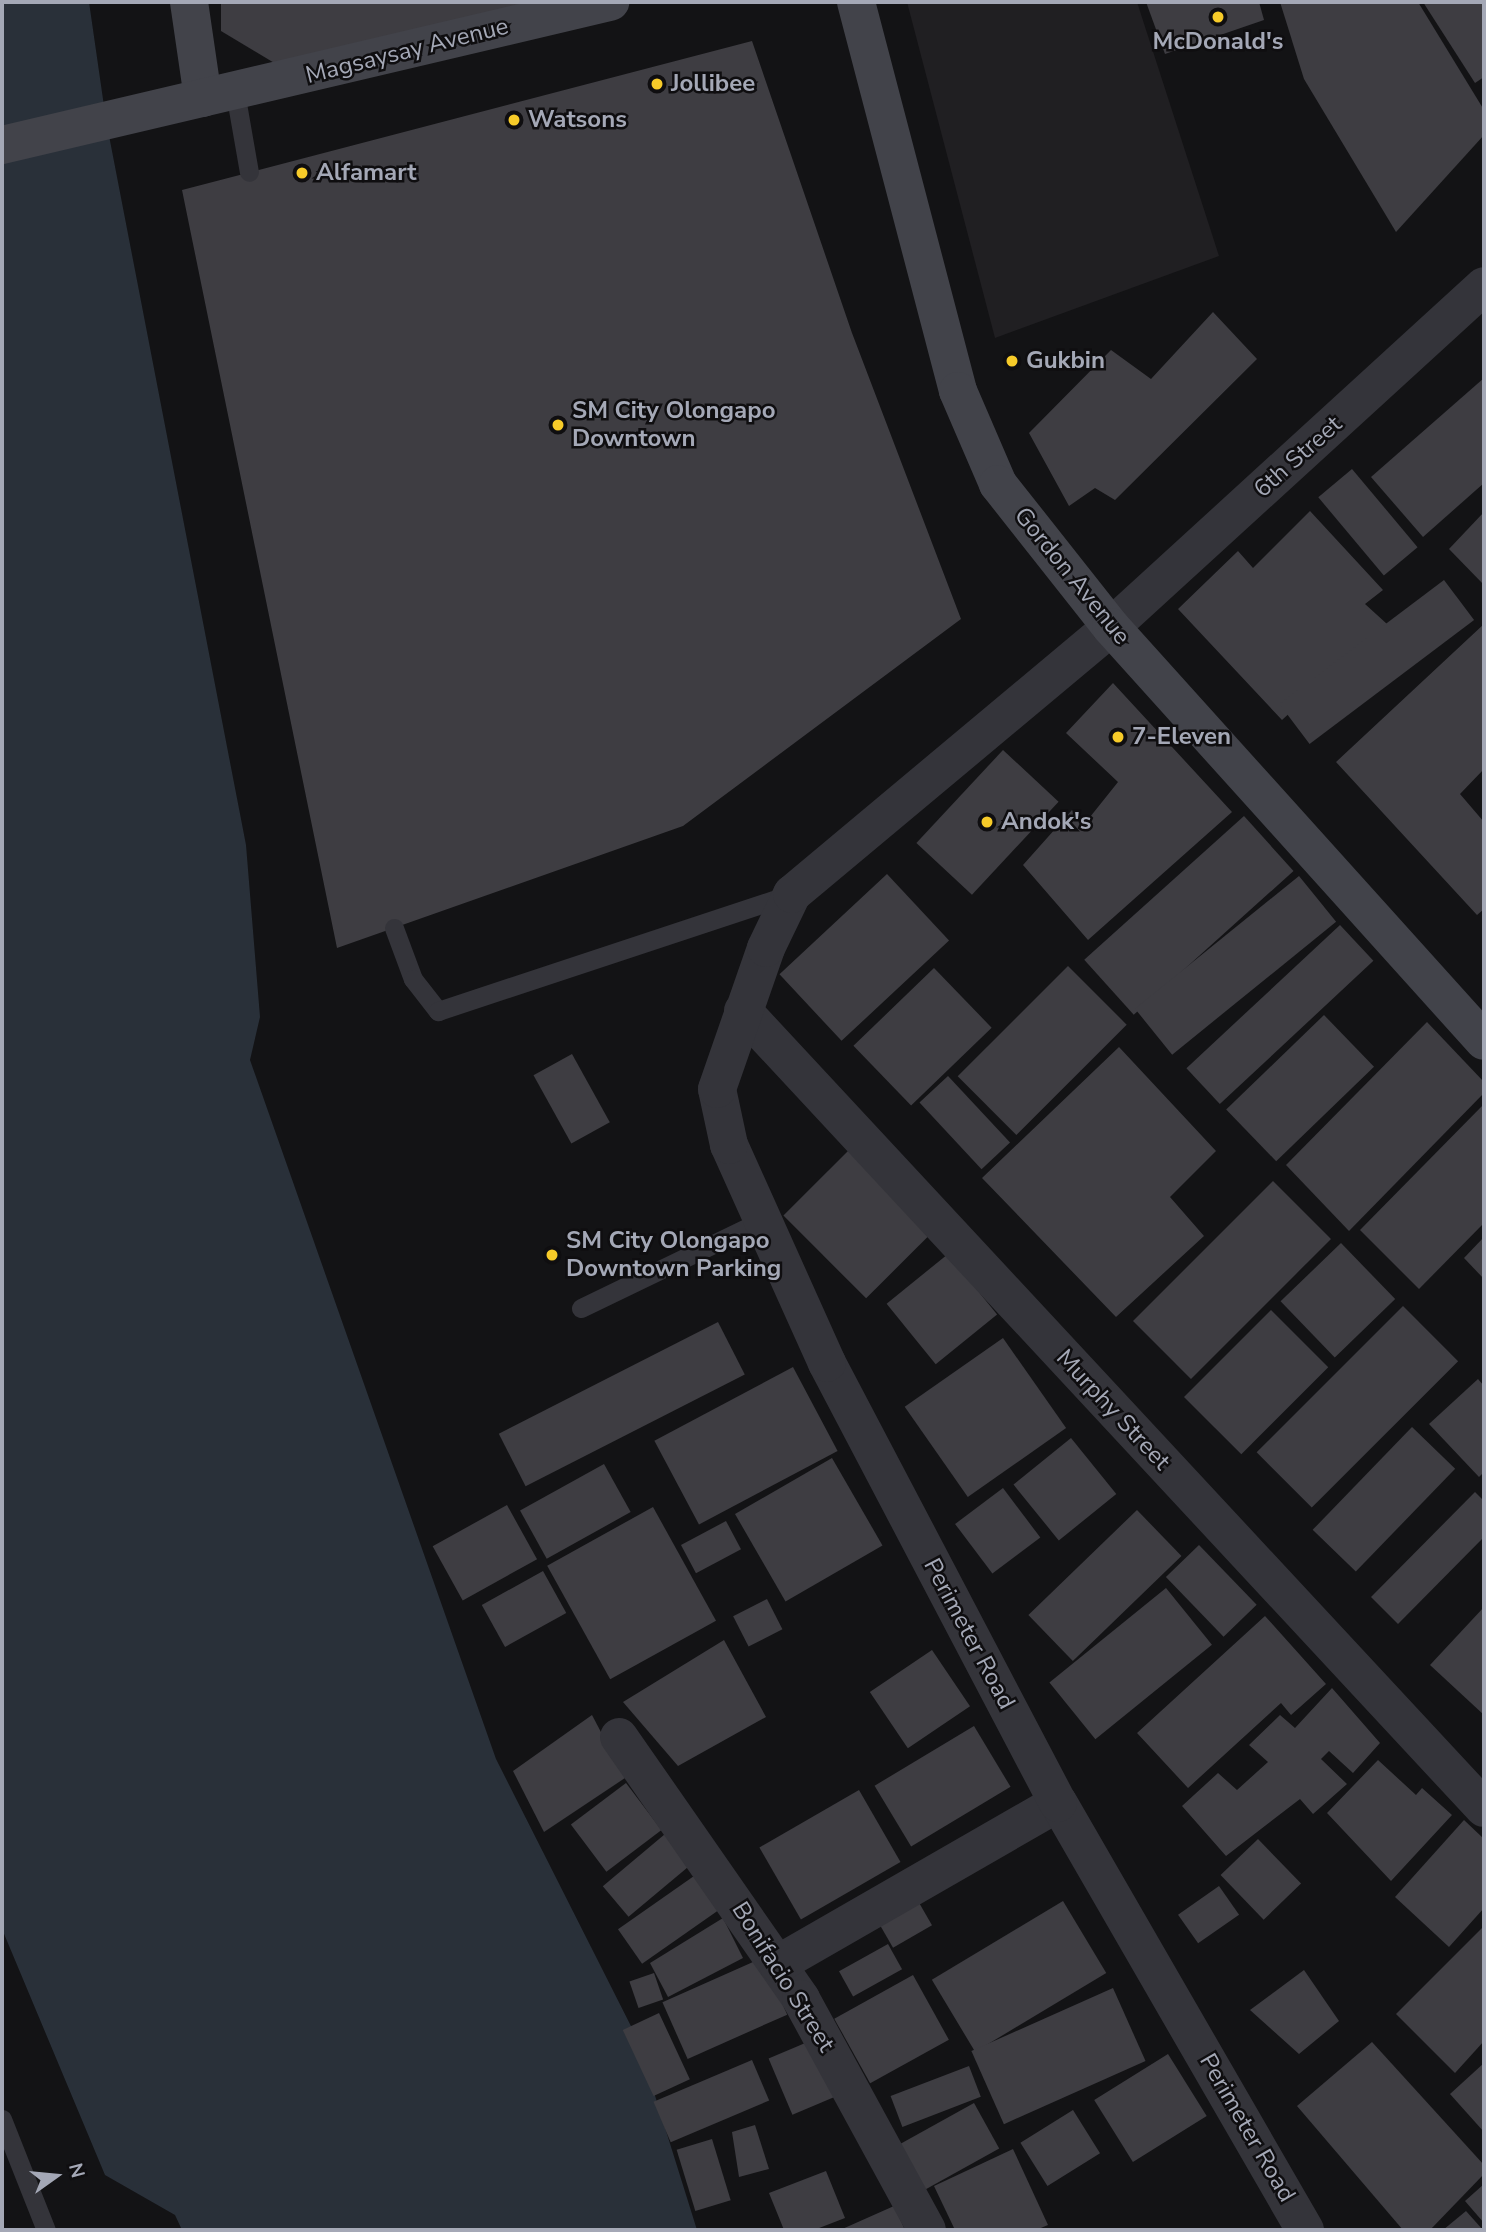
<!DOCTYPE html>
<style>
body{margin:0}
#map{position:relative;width:1486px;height:2232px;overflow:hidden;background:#131315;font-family:"Nunito Sans",sans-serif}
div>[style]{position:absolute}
.built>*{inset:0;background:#201f22}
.water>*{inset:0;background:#293039}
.building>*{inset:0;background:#3e3d42;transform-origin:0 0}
.service>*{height:19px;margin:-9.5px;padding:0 9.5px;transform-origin:9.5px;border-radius:9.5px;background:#34343a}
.minor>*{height:38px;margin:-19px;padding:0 19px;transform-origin:19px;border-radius:19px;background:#34343a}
.secondary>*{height:38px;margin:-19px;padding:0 19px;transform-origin:19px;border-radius:19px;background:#42434a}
.dots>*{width:19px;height:19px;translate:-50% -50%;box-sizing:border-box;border:4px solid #0f0e10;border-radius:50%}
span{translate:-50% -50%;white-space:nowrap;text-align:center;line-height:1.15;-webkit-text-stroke:5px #0f0e10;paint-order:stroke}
.poi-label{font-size:24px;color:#a4a8b6;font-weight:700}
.left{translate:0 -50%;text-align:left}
.street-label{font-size:24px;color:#a4a8b6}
.frame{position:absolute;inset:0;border:4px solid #a4a8b6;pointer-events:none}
.north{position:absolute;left:21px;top:2141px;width:70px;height:70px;-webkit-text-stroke:5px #0f0e10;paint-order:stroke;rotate:75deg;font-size:19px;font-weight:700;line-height:28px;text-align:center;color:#a4a8b6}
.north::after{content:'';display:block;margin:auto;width:24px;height:32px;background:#a4a8b6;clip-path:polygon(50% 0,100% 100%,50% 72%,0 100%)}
</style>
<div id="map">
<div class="built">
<i style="clip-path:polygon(907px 2px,1137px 2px,1219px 256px,995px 338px)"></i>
</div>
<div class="water">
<i style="clip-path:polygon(2px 2px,89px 2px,106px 120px,246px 845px,260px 1017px,250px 1060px,496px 1759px,637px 2038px,697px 2230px,182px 2230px,175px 2215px,105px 2175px,2px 1929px)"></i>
</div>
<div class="building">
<i style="clip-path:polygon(221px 2px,561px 2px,276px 64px,221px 31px)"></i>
<i style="clip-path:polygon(1146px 2px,1259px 2px,1264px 20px,1165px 54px)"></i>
<i style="clip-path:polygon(1280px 2px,1418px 2px,1484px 110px,1484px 135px,1396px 232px,1304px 79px)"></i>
<i style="clip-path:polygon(1423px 2px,1484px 2px,1484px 77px,1475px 83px)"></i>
<i style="clip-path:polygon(752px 41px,852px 333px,961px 619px,683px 826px,337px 948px,182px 190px)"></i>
<i style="clip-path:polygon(1213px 312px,1257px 359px,1115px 500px,1095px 488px,1069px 506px,1029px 433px,1111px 350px,1151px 379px)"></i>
<i style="clip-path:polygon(1484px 378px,1484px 483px,1423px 537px,1371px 477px)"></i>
<i style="left:1352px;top:469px;width:102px;height:44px;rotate:50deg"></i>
<i style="clip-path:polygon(1310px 511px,1383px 590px,1365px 604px,1387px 624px,1282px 720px,1178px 609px,1238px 551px,1253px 568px)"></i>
<i style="clip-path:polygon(1484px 512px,1484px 585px,1449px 549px)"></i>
<i style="left:1444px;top:580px;width:50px;height:206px;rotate:53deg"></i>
<i style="clip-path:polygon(1484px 624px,1484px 769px,1460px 794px,1484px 822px,1484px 909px,1477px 915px,1336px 762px)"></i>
<i style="clip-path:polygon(1113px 683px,1232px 812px,1088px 940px,1023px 865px,1072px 810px,1086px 822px,1118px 782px,1066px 733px)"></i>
<i style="left:1003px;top:750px;width:76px;height:127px;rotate:43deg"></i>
<i style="left:1244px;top:816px;width:74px;height:215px;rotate:48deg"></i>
<i style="left:887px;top:874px;width:91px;height:147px;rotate:47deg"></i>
<i style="left:1299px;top:876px;width:59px;height:211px;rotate:51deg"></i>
<i style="left:1340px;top:925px;width:49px;height:210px;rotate:47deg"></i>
<i style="left:1068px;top:966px;width:83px;height:156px;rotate:45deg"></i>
<i style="left:934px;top:968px;width:83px;height:112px;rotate:46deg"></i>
<i style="left:1324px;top:1015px;width:72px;height:136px;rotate:46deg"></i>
<i style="clip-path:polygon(1427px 1022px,1484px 1082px,1484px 1093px,1349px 1231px,1286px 1165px)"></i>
<i style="clip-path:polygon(1119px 1047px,1216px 1151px,1170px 1197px,1204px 1236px,1116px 1317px,982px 1178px)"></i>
<i style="left:572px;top:1054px;width:78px;height:44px;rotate:61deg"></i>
<i style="left:948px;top:1076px;width:91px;height:39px;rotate:47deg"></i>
<i style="clip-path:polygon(1484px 1104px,1484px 1223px,1419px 1289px,1360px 1230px)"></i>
<i style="left:852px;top:1147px;width:117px;height:97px;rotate:45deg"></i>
<i style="left:1273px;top:1181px;width:82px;height:198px;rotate:45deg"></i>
<i style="clip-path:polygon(1484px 1237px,1484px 1279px,1464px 1258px)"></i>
<i style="left:1341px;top:1243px;width:78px;height:84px;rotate:46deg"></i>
<i style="left:948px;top:1254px;width:78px;height:79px;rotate:51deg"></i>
<i style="left:1403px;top:1306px;width:78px;height:207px;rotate:45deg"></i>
<i style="left:1271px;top:1310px;width:81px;height:123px;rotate:45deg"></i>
<i style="left:718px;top:1322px;width:59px;height:246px;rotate:63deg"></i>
<i style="left:1003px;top:1338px;width:110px;height:120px;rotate:55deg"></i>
<i style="left:793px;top:1367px;width:95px;height:157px;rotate:62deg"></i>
<i style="clip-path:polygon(1478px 1379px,1484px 1386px,1484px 1472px,1479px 1477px,1429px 1424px)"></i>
<i style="left:1412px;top:1427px;width:60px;height:143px;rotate:44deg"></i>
<i style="left:1071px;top:1438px;width:72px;height:74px;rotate:51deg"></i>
<i style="left:832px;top:1458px;width:101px;height:112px;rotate:60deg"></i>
<i style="left:604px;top:1464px;width:55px;height:96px;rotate:61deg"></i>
<i style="left:1003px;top:1488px;width:62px;height:60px;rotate:53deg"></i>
<i style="clip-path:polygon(1475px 1492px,1484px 1501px,1484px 1537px,1398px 1624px,1371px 1597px)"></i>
<i style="left:507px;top:1505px;width:62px;height:85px;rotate:61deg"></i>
<i style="left:653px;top:1507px;width:130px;height:121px;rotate:61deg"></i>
<i style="left:1137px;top:1510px;width:64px;height:151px;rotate:46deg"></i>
<i style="left:726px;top:1521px;width:32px;height:51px;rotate:62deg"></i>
<i style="left:1199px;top:1545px;width:83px;height:46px;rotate:46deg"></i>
<i style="left:543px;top:1571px;width:48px;height:70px;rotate:61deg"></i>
<i style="left:1166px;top:1588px;width:73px;height:150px;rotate:51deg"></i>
<i style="left:767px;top:1599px;width:34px;height:38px;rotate:63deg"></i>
<i style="clip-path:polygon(1484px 1607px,1484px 1715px,1430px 1665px)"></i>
<i style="clip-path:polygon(1265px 1616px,1326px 1684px,1291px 1715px,1281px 1703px,1188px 1788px,1137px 1733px)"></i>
<i style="clip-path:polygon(724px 1640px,766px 1717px,678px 1766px,623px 1702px)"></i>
<i style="left:932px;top:1650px;width:68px;height:75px;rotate:56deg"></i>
<i style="clip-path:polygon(1332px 1688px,1380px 1743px,1353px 1773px,1329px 1751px,1321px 1759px,1347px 1784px,1313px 1814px,1300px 1799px,1226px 1856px,1182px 1806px,1218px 1773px,1237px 1790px,1268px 1762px,1249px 1745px,1280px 1715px,1295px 1728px)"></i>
<i style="clip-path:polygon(592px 1715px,625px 1778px,544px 1832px,513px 1771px)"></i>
<i style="left:974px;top:1726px;width:71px;height:116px;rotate:59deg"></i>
<i style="clip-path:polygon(1378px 1760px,1416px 1795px,1422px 1788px,1452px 1815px,1391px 1881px,1327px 1813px)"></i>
<i style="left:626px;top:1783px;width:59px;height:69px;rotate:53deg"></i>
<i style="left:859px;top:1790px;width:83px;height:115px;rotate:60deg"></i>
<i style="clip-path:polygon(1464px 1820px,1484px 1839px,1484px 1908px,1449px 1947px,1395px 1897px)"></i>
<i style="left:671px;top:1829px;width:40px;height:89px;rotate:50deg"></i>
<i style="left:1258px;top:1839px;width:62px;height:52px;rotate:46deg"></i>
<i style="left:704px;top:1869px;width:42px;height:105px;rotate:55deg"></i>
<i style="left:1219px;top:1886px;width:35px;height:50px;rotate:55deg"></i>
<i style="left:914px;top:1894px;width:36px;height:45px;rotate:60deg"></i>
<i style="left:1063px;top:1901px;width:84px;height:153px;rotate:59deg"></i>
<i style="clip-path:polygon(723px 1918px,743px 1958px,668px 1997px,650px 1963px)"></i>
<i style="clip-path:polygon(1484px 1926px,1484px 2041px,1455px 2073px,1396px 2014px)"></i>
<i style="left:888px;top:1944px;width:29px;height:56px;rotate:61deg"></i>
<i style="left:762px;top:1958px;width:62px;height:109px;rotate:66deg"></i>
<i style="clip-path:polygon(1304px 1970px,1339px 2021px,1299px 2054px,1250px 2010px)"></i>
<i style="left:654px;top:1973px;width:28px;height:26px;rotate:71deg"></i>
<i style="left:913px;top:1975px;width:74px;height:90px;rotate:61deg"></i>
<i style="left:1113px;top:1988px;width:80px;height:155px;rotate:66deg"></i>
<i style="left:659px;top:2013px;width:73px;height:40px;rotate:65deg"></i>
<i style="left:810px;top:2041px;width:61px;height:45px;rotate:67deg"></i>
<i style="clip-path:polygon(1372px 2042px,1484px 2165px,1484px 2174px,1430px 2230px,1403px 2230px,1297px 2106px)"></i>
<i style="left:1168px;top:2054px;width:73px;height:87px;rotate:58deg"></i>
<i style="left:752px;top:2060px;width:44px;height:107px;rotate:67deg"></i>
<i style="clip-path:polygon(1484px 2063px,1484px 2132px,1450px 2094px)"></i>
<i style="left:969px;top:2066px;width:33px;height:84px;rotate:69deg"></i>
<i style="left:974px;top:2103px;width:52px;height:86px;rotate:61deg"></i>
<i style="left:1073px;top:2110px;width:51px;height:62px;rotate:58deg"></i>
<i style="clip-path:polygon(755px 2125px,769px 2169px,739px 2177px,732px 2132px)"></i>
<i style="left:712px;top:2139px;width:64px;height:37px;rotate:73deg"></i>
<i style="clip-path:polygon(1013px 2149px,1048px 2225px,1036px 2230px,955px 2230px,934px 2186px)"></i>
<i style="clip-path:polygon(826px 2171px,845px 2218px,814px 2230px,784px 2230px,769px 2193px)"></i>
<i style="clip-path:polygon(1484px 2184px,1484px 2223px,1465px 2201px)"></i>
<i style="clip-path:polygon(894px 2206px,905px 2230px,840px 2230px)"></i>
<i style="clip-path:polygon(1466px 2211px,1483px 2230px,1443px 2230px)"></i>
</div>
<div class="service">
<i style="left:235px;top:92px;width:81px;rotate:80.1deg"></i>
<i style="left:394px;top:928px;width:54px;rotate:69.6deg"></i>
<i style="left:413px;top:979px;width:41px;rotate:52deg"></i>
<i style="left:438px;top:1011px;width:373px;rotate:-18.3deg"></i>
<i style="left:581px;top:1308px;width:202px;rotate:-25.8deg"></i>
<i style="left:2px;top:2119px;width:119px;rotate:68.4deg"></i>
</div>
<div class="minor">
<i style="left:743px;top:1011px;width:1088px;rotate:47.09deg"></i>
<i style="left:619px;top:1737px;width:319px;rotate:55.2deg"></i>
<i style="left:801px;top:1999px;width:263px;rotate:61.4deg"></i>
<i style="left:778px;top:1964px;width:323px;rotate:-29.9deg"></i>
<i style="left:1305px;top:2230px;width:493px;rotate:-120deg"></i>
<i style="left:1058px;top:1803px;width:497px;rotate:-117.7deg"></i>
<i style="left:827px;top:1363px;width:239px;rotate:-114.2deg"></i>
<i style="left:729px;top:1145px;width:57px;rotate:-102.1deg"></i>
<i style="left:717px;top:1089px;width:149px;rotate:-70.8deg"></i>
<i style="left:766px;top:948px;width:60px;rotate:-64.3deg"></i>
<i style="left:792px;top:894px;width:416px;rotate:-39.9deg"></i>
<i style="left:1111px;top:627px;width:505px;rotate:-42.43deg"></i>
</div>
<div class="secondary">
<i style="left:189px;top:2px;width:97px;rotate:81.7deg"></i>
<i style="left:856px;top:2px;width:402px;rotate:75.3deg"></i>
<i style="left:958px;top:391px;width:101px;rotate:66.7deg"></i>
<i style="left:998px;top:484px;width:182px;rotate:51.7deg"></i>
<i style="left:1111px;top:627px;width:557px;rotate:47.98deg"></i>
<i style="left:2px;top:145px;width:625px;rotate:-13.24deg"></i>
</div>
<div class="dots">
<i style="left:1218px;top:17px;background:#f7cb29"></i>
<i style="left:657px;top:84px;background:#f7cb29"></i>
<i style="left:514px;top:120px;background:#f7cb29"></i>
<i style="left:302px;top:173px;background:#f7cb29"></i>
<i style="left:1012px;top:361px;background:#f7cb29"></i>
<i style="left:558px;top:425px;background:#f7cb29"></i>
<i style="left:1118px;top:737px;background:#f7cb29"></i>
<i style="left:987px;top:822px;background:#f7cb29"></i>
<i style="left:552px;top:1255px;background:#f7cb29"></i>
</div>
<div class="poi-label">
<span style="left:1218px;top:42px">McDonald's</span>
<span class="left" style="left:671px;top:84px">Jollibee</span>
<span class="left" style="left:528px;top:120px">Watsons</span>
<span class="left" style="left:316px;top:173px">Alfamart</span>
<span class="left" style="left:1026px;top:361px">Gukbin</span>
<span class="left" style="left:572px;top:425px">SM City Olongapo<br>Downtown</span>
<span class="left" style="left:1132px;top:737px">7-Eleven</span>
<span class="left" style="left:1001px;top:822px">Andok's</span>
<span class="left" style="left:566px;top:1255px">SM City Olongapo<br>Downtown Parking</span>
</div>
<div class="street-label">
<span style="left:407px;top:51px;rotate:-14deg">Magsaysay Avenue</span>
<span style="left:1298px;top:457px;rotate:-42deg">6th Street</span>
<span style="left:1072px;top:576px;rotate:51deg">Gordon Avenue</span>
<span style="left:1113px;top:1410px;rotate:47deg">Murphy Street</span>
<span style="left:969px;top:1634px;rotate:62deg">Perimeter Road</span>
<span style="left:783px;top:1977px;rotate:58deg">Bonifacio Street</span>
<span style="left:1247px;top:2128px;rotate:60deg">Perimeter Road</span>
</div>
<div class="frame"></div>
<div class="north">N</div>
</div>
